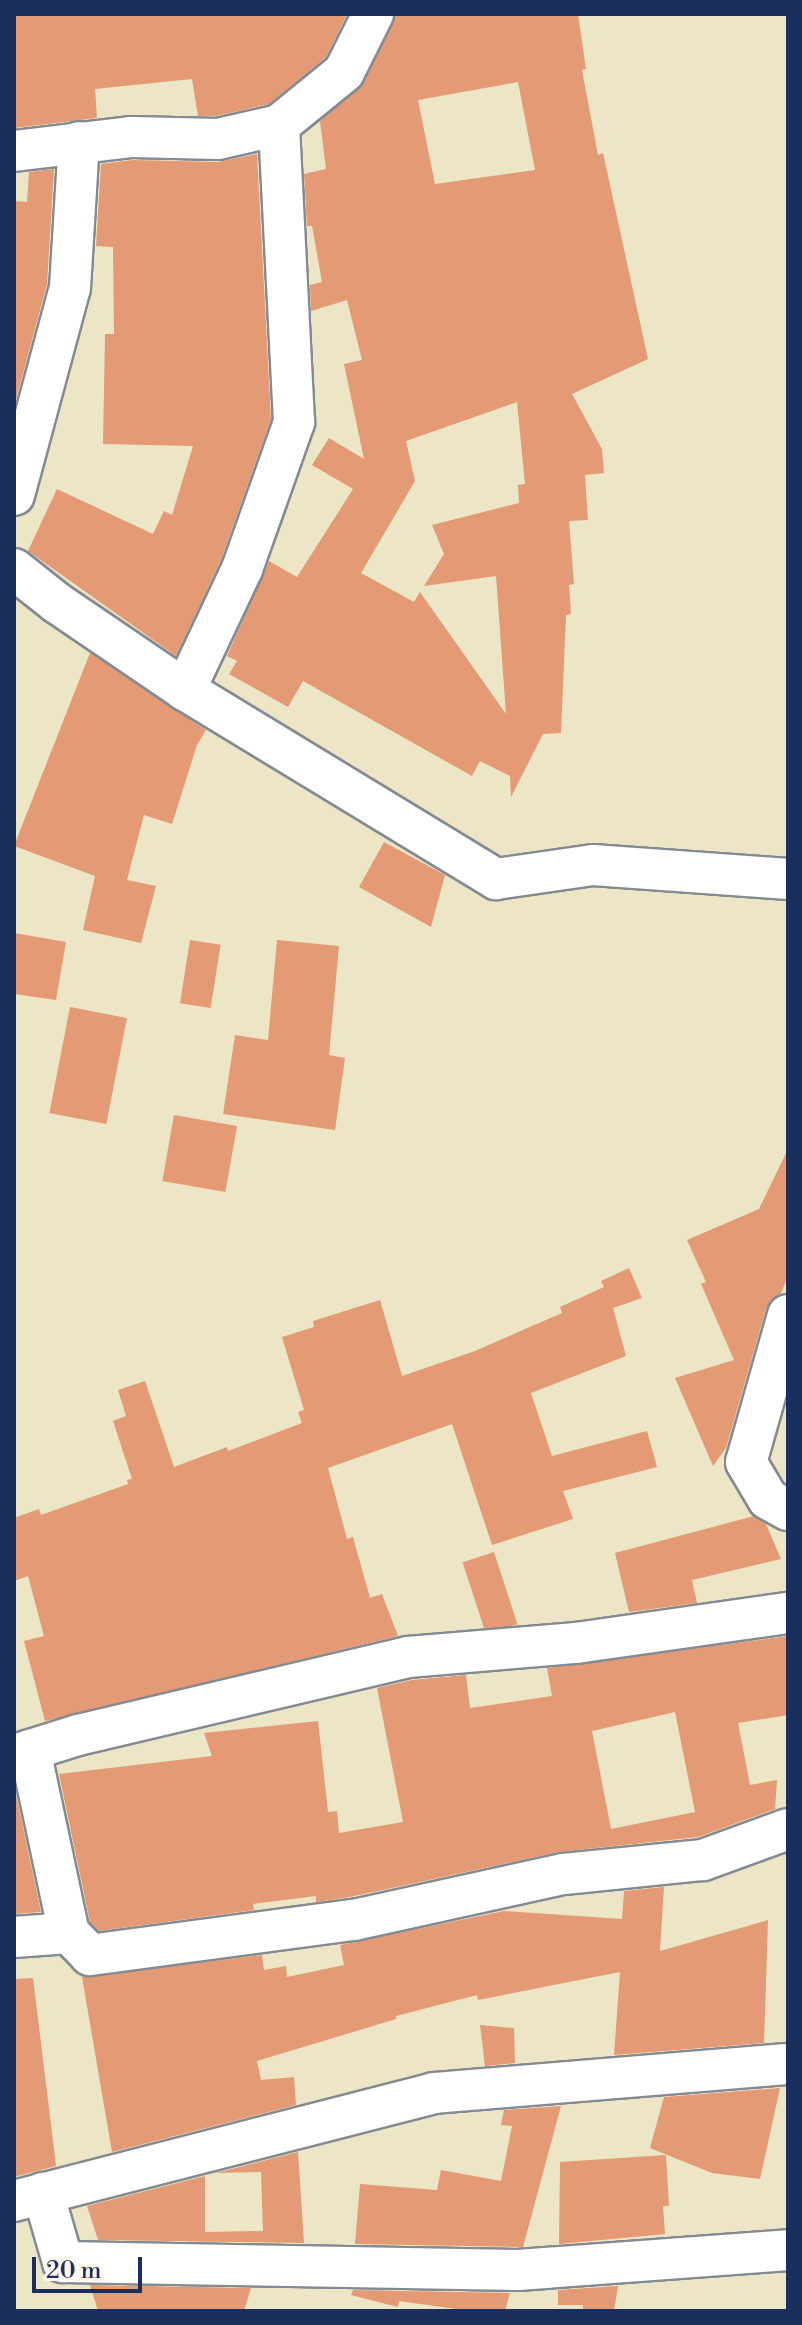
<!DOCTYPE html>
<style>
body{margin:0}
#map{position:relative;width:802px;height:2325px;overflow:hidden;background:#ece5c6;font-family:"Libre Bodoni",serif}
div>[style]{position:absolute}
.building>*{inset:0;background:#e39a75;transform-origin:0 0}
.roads{filter:drop-shadow(2px 0 #848a92) drop-shadow(-2px 0 #848a92) drop-shadow(0 2px #848a92) drop-shadow(0 -2px #848a92)}
.street>*{height:40px;margin:-20px;padding:0 20px;transform-origin:20px;border-radius:20px;background:#fff}
span{translate:-50% -50%;white-space:nowrap;text-align:center;line-height:1.15;-webkit-text-stroke:7px #fcf5e5;paint-order:stroke}
.frame{position:absolute;inset:0;border:16px solid #1b2f5e;pointer-events:none}
.scale{position:absolute;left:32px;top:2257px;width:110px;height:36px;box-sizing:border-box;border:4px solid #1b2f5e;border-top:0;padding-left:10px;font-size:24px;line-height:28px;white-space:nowrap;color:#1b2f5e;-webkit-text-stroke:6px #fcf5e5;paint-order:stroke}
</style>
<div id="map">
<div class="building">
<i style="clip-path:polygon(14px 14px,347px 14px,326px 57px,269px 104px,216px 116px,198px 116px,192px 79px,95px 89px,97px 118px,14px 128px)"></i>
<i style="clip-path:polygon(evenodd,396px 14px,578px 14px,586px 69px,582px 70px,598px 155px,603px 153px,648px 359px,572px 394px,602px 449px,604px 473px,585px 475px,588px 520px,569px 521px,574px 584px,569px 585px,571px 614px,566px 615px,561px 733px,543px 734px,511px 797px,510px 776px,480px 761px,472px 776px,303px 681px,288px 707px,229px 674px,237px 661px,227px 656px,269px 561px,297px 577px,353px 489px,312px 465px,329px 438px,364px 459px,344px 364px,362px 360px,347px 300px,311px 311px,310px 285px,322px 282px,312px 226px,307px 226px,304px 174px,326px 169px,320px 121px,364px 83px,396px 14px,518px 82px,535px 170px,435px 184px,418px 100px,518px 82px,396px 14px,517px 402px,525px 484px,518px 485px,519px 503px,432px 525px,444px 554px,424px 586px,496px 576px,506px 714px,420px 592px,414px 602px,361px 573px,415px 481px,406px 441px,517px 402px)"></i>
<i style="clip-path:polygon(257px 154px,271px 419px,221px 560px,176px 656px,28px 551px,57px 489px,153px 534px,164px 511px,172px 515px,193px 446px,103px 444px,105px 334px,114px 334px,113px 247px,96px 246px,101px 164px,133px 160px,218px 162px)"></i>
<i style="clip-path:polygon(54px 169px,47px 284px,14px 407px,14px 201px,27px 202px,29px 172px)"></i>
<i style="clip-path:polygon(90px 653px,206px 730px,197px 745px,172px 824px,144px 815px,127px 880px,156px 886px,141px 943px,83px 930px,95px 876px,14px 846px)"></i>
<i style="clip-path:polygon(384px 842px,445px 875px,431px 927px,359px 887px)"></i>
<i style="clip-path:polygon(14px 933px,66px 942px,56px 1000px,14px 994px)"></i>
<i style="left:190px;top:940px;width:31px;height:64px;rotate:9deg"></i>
<i style="clip-path:polygon(277px 940px,339px 946px,329px 1055px,345px 1058px,335px 1130px,223px 1114px,235px 1035px,268px 1040px)"></i>
<i style="left:70px;top:1007px;width:58px;height:108px;rotate:11deg"></i>
<i style="left:174px;top:1115px;width:64px;height:67px;rotate:10deg"></i>
<i style="clip-path:polygon(788px 1149px,788px 1276px,781px 1293px,766px 1309px,726px 1448px,713px 1466px,675px 1378px,734px 1360px,701px 1284px,706px 1282px,687px 1240px,759px 1209px)"></i>
<i style="clip-path:polygon(629px 1268px,642px 1298px,613px 1308px,626px 1356px,531px 1393px,552px 1456px,647px 1431px,657px 1467px,563px 1491px,573px 1519px,492px 1545px,452px 1424px,328px 1468px,347px 1539px,353px 1537px,370px 1598px,382px 1594px,398px 1636px,45px 1721px,24px 1641px,44px 1636px,28px 1576px,14px 1581px,14px 1518px,39px 1509px,41px 1515px,128px 1484px,127px 1480px,132px 1479px,113px 1421px,126px 1416px,118px 1390px,145px 1381px,174px 1467px,227px 1447px,228px 1451px,302px 1423px,298px 1412px,304px 1410px,282px 1337px,314px 1327px,313px 1321px,380px 1300px,402px 1376px,475px 1351px,562px 1313px,560px 1307px,604px 1287px,601px 1281px)"></i>
<i style="clip-path:polygon(754px 1516px,766px 1524px,781px 1559px,692px 1580px,697px 1603px,629px 1612px,615px 1553px)"></i>
<i style="left:494px;top:1552px;width:76px;height:33px;rotate:72deg"></i>
<i style="clip-path:polygon(evenodd,788px 1636px,788px 1715px,738px 1723px,750px 1785px,777px 1780px,775px 1809px,698px 1837px,559px 1852px,350px 1897px,316px 1902px,316px 1896px,253px 1904px,254px 1910px,99px 1931px,90px 1922px,59px 1774px,212px 1756px,204px 1733px,318px 1721px,328px 1812px,337px 1811px,339px 1833px,403px 1822px,377px 1688px,412px 1680px,466px 1675px,470px 1708px,552px 1696px,547px 1668px,788px 1636px,675px 1712px,695px 1812px,611px 1829px,592px 1731px,675px 1712px)"></i>
<i style="clip-path:polygon(14px 1785px,41px 1912px,14px 1914px)"></i>
<i style="clip-path:polygon(664px 1887px,660px 1951px,768px 1920px,764px 2043px,614px 2055px,620px 1972px,478px 2000px,477px 1995px,396px 2016px,396px 2019px,257px 2061px,261px 2080px,294px 2077px,296px 2105px,112px 2152px,82px 1977px,262px 1955px,264px 1970px,286px 1966px,287px 1977px,344px 1965px,340px 1945px,504px 1911px,622px 1919px,624px 1891px)"></i>
<i style="clip-path:polygon(33px 1978px,56px 2166px,14px 2177px,14px 1979px)"></i>
<i style="clip-path:polygon(480px 2025px,514px 2028px,515px 2063px,485px 2066px)"></i>
<i style="clip-path:polygon(780px 2088px,760px 2179px,712px 2173px,650px 2148px,664px 2097px)"></i>
<i style="clip-path:polygon(561px 2106px,523px 2247px,355px 2244px,360px 2184px,437px 2190px,441px 2170px,501px 2181px,512px 2126px,501px 2125px,504px 2110px)"></i>
<i style="clip-path:polygon(298px 2152px,304px 2243px,98px 2240px,87px 2206px,205px 2176px,205px 2232px,263px 2231px,261px 2172px,216px 2173px)"></i>
<i style="clip-path:polygon(666px 2155px,669px 2206px,663px 2206px,665px 2234px,559px 2244px,560px 2162px)"></i>
<i style="clip-path:polygon(90px 2285px,251px 2288px,244px 2311px,98px 2311px)"></i>
<i style="clip-path:polygon(618px 2286px,614px 2311px,583px 2311px,583px 2305px,558px 2305px,558px 2290px)"></i>
<i style="clip-path:polygon(353px 2290px,510px 2293px,505px 2311px,470px 2311px,399px 2301px,398px 2307px,351px 2295px)"></i>
</div>
<div class="roads">
<div class="street">
<i style="left:14px;top:151px;width:119px;rotate:-6.8deg"></i>
<i style="left:132px;top:137px;width:86px;rotate:1.3deg"></i>
<i style="left:218px;top:139px;width:63px;rotate:-12.9deg"></i>
<i style="left:279px;top:125px;width:84px;rotate:-39.2deg"></i>
<i style="left:344px;top:72px;width:65px;rotate:-63.4deg"></i>
<i style="left:14px;top:495px;width:214px;rotate:-74.9deg"></i>
<i style="left:70px;top:288px;width:146px;rotate:-86.5deg"></i>
<i style="left:14px;top:569px;width:55px;rotate:38.3deg"></i>
<i style="left:57px;top:603px;width:155px;rotate:34.2deg"></i>
<i style="left:185px;top:690px;width:364px;rotate:31.3deg"></i>
<i style="left:496px;top:879px;width:98px;rotate:-8.2deg"></i>
<i style="left:593px;top:865px;width:196px;rotate:4.1deg"></i>
<i style="left:185px;top:690px;width:134px;rotate:-64.8deg"></i>
<i style="left:242px;top:569px;width:156px;rotate:-70.5deg"></i>
<i style="left:294px;top:422px;width:297px;rotate:-92.9deg"></i>
<i style="left:788px;top:1315px;width:153px;rotate:105.9deg"></i>
<i style="left:746px;top:1462px;width:43px;rotate:59.3deg"></i>
<i style="left:768px;top:1499px;width:23px;rotate:29deg"></i>
<i style="left:30px;top:1750px;width:187px;rotate:78deg"></i>
<i style="left:14px;top:1755px;width:67px;rotate:-17.4deg"></i>
<i style="left:78px;top:1735px;width:339px;rotate:-13.3deg"></i>
<i style="left:408px;top:1657px;width:169px;rotate:-4.8deg"></i>
<i style="left:576px;top:1643px;width:214px;rotate:-8.1deg"></i>
<i style="left:14px;top:1937px;width:55px;rotate:-4.2deg"></i>
<i style="left:69px;top:1933px;width:30px;rotate:46deg"></i>
<i style="left:90px;top:1955px;width:266px;rotate:-7.6deg"></i>
<i style="left:354px;top:1920px;width:215px;rotate:-12.4deg"></i>
<i style="left:564px;top:1874px;width:140px;rotate:-5.8deg"></i>
<i style="left:703px;top:1860px;width:90px;rotate:-20deg"></i>
<i style="left:43px;top:2193px;width:72px;rotate:73.8deg"></i>
<i style="left:63px;top:2262px;width:455px;rotate:1deg"></i>
<i style="left:518px;top:2270px;width:271px;rotate:-4.2deg"></i>
<i style="left:14px;top:2201px;width:434px;rotate:-14.4deg"></i>
<i style="left:434px;top:2093px;width:355px;rotate:-4.7deg"></i>
</div>
</div>
<div class="frame"></div>
<div class="scale">20 m</div>
</div>
